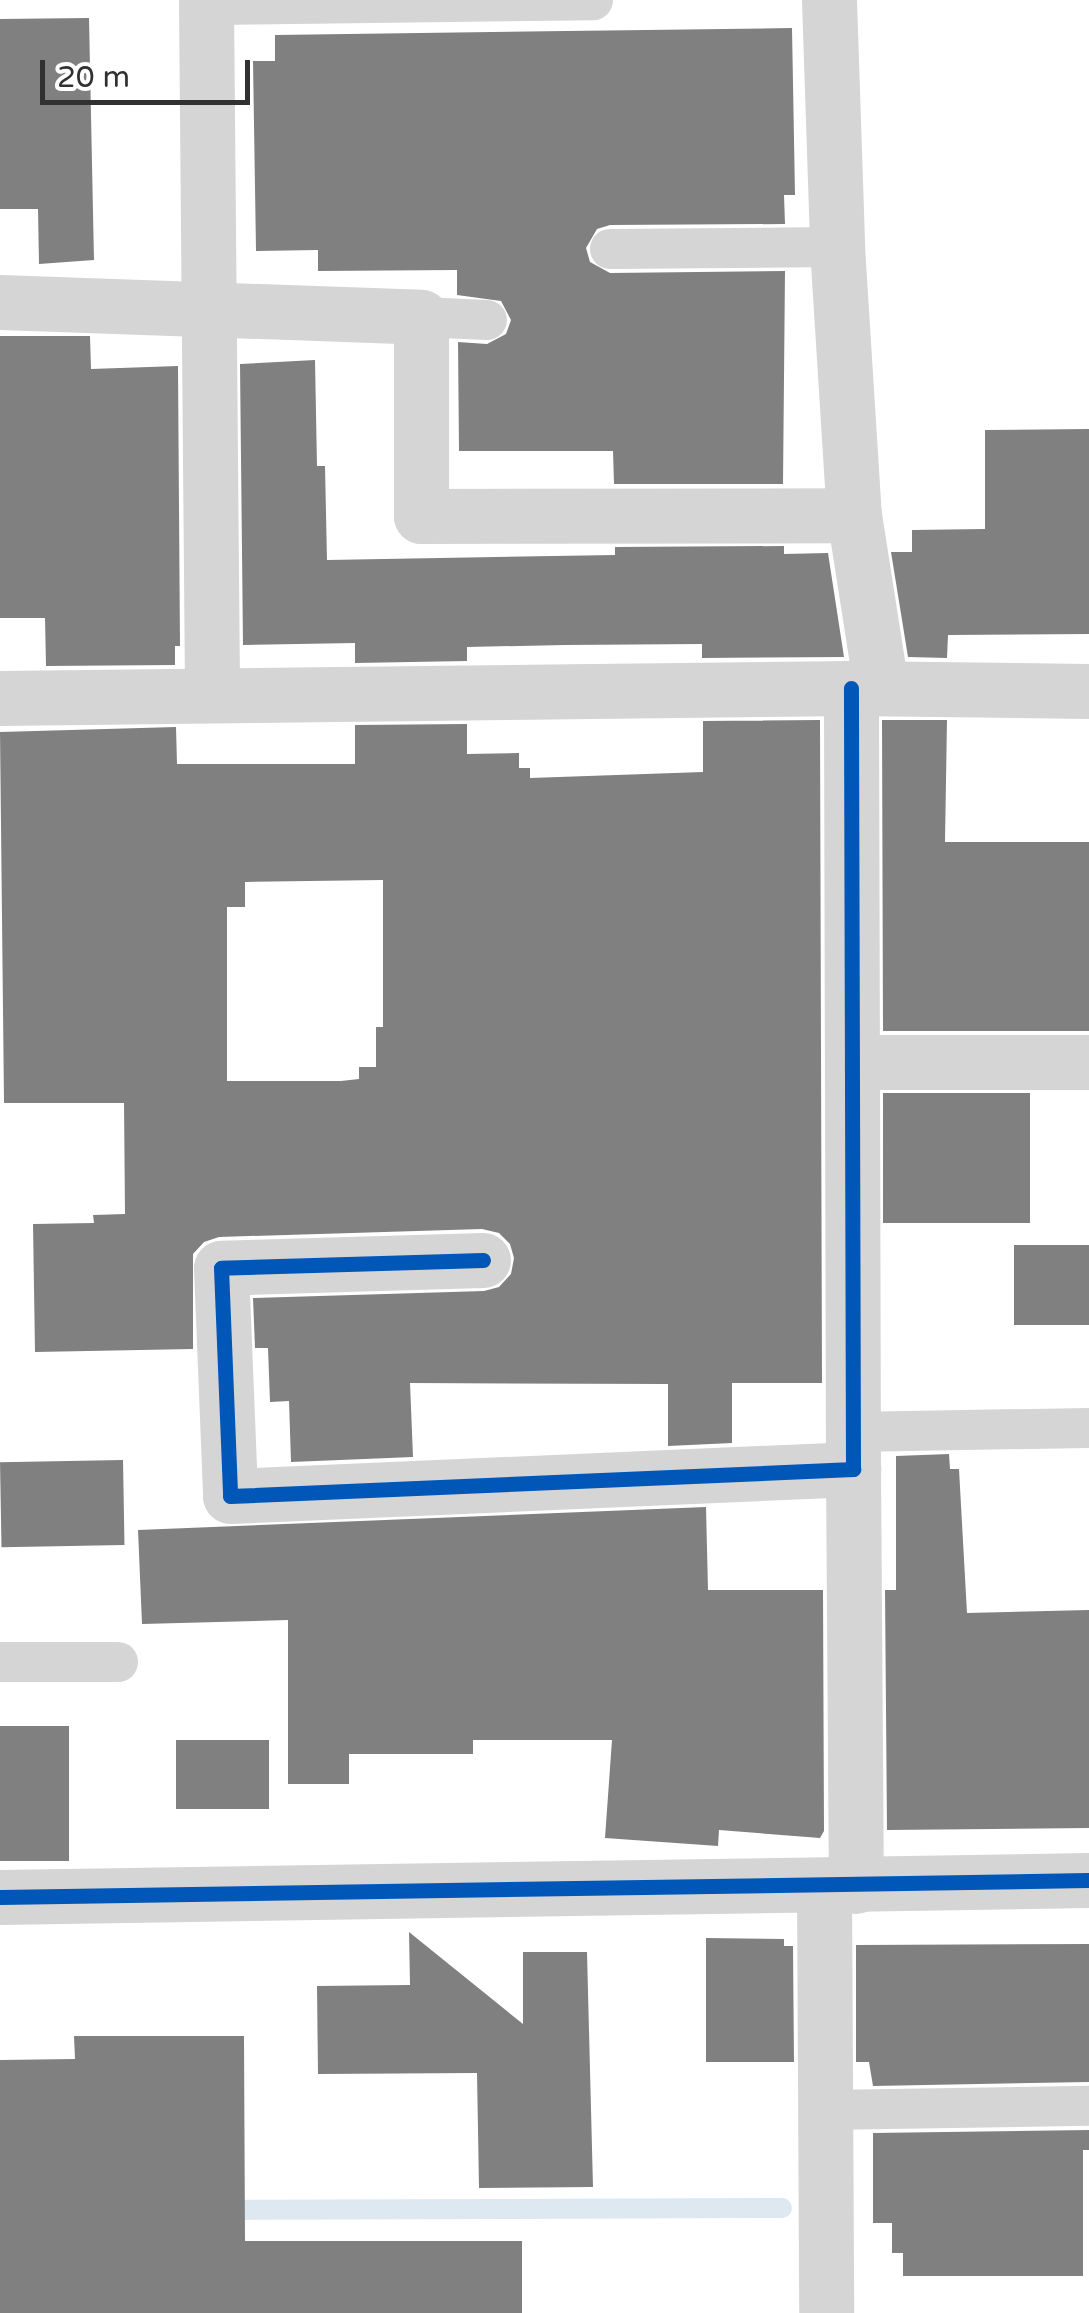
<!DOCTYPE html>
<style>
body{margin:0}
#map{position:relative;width:1089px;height:2313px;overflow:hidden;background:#fff;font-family:"Varela Round",sans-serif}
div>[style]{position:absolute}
.stream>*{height:20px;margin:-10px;padding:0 10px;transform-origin:10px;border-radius:10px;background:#dde8f1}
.building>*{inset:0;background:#808080;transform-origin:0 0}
.service>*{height:40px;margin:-20px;padding:0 20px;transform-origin:20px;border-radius:20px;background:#d5d5d5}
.minor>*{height:55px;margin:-27.5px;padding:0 27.5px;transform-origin:27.5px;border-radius:27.5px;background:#d5d5d5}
.cycleway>*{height:15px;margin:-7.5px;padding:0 7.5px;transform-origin:7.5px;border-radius:7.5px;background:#0057b8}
span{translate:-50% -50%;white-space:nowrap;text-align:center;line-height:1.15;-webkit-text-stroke:10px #fff;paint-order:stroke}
.scale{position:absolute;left:40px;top:60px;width:210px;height:45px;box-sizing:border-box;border:5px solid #313131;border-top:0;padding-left:12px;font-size:30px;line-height:35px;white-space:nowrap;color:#313131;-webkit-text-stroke:8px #fff;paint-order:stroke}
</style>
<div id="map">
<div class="stream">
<i style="left:217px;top:2210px;width:565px;rotate:-0.2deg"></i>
</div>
<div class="building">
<i style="clip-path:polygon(89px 18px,94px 260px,39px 264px,38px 209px,0 209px,0 19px)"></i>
<i style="clip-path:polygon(792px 28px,795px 195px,784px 195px,785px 224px,610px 225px,597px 229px,586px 248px,590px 262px,610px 273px,785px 271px,783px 484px,614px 484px,613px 451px,459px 451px,458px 342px,487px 344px,506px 334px,511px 320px,501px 301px,457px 295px,457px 270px,318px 271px,318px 250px,256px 251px,253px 61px,275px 61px,275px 35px)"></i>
<i style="clip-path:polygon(0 336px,90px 336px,91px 369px,178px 366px,180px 646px,175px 646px,175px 665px,46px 666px,45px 618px,0 618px)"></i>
<i style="clip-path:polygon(315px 360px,317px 466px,325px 466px,327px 560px,615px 555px,615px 547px,784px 546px,784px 554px,828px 553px,844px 657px,702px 658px,702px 644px,565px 645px,467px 647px,467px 661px,355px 663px,355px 643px,243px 645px,240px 364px)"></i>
<i style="clip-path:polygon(1089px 429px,1089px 634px,948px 635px,947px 658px,908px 657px,891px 552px,912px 552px,912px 530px,985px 529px,985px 430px)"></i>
<i style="clip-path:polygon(evenodd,820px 720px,822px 1383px,732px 1383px,732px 1443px,668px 1446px,668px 1384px,410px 1383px,413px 1457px,291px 1462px,289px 1401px,270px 1402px,268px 1348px,255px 1348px,253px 1298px,484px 1291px,499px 1287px,511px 1274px,514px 1258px,510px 1244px,499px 1233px,482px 1229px,219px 1237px,204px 1242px,193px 1254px,193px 1349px,35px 1352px,33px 1224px,94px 1223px,93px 1215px,125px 1214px,124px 1103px,4px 1103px,0 732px,176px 727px,177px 764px,355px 764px,355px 725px,467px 724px,467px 754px,519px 753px,519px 768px,530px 768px,530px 778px,703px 772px,703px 721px,820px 720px,383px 880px,383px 1027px,376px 1027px,376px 1067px,359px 1067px,359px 1079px,341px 1081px,227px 1081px,227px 907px,245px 907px,245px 882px,383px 880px)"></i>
<i style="clip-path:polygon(882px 720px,947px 720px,945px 842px,1089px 842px,1089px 1031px,883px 1031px)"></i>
<i style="left:883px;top:1093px;width:147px;height:130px"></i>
<i style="left:1014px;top:1245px;width:75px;height:80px"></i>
<i style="clip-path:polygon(949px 1454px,950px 1469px,959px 1469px,967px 1613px,1089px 1610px,1089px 1828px,887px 1830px,885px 1590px,896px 1590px,896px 1456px)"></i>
<i style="left:123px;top:1460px;width:85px;height:123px;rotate:89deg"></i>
<i style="clip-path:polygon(706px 1507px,708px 1590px,823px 1590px,824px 1831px,820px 1838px,719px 1830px,718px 1846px,605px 1838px,612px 1740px,473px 1740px,473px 1754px,349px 1754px,349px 1784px,288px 1784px,288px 1620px,142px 1624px,138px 1530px)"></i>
<i style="left:0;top:1726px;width:69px;height:135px"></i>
<i style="left:176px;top:1740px;width:93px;height:69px"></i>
<i style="clip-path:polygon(409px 1932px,523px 2024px,523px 1952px,587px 1952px,593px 2187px,479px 2188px,477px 2073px,318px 2074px,317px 1986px,410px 1985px)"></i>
<i style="clip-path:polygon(706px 1938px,784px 1939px,784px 1946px,793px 1946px,794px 2062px,706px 2062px)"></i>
<i style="clip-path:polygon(1089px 1944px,1089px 2082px,873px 2086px,869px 2062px,856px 2062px,856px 1945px)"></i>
<i style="clip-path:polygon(74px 2036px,244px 2036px,245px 2241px,522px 2241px,522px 2313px,0 2313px,0 2060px,75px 2059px)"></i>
<i style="clip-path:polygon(1089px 2130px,1089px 2150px,1083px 2150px,1083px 2276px,903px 2276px,903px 2253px,892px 2253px,892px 2223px,873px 2223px,873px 2133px)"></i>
</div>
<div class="service">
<i style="left:206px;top:5px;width:387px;rotate:-0.7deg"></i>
<i style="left:610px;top:249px;width:227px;rotate:-0.5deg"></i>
<i style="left:421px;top:317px;width:66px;rotate:2.6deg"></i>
<i style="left:853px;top:1432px;width:236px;rotate:-1deg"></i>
<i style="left:0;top:1662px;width:118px"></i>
<i style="left:825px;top:2110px;width:264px;rotate:-0.9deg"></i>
</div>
<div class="minor">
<i style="left:206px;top:0;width:694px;rotate:89.5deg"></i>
<i style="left:829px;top:0;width:247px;rotate:88.1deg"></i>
<i style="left:837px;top:247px;width:269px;rotate:86.4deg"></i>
<i style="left:854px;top:515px;width:175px;rotate:81.1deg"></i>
<i style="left:0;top:302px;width:421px;rotate:2deg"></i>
<i style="left:421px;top:317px;width:199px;rotate:90deg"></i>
<i style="left:421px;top:516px;width:433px;rotate:-0.1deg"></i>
<i style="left:0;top:698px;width:851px;rotate:-0.67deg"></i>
<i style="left:851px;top:688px;width:238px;rotate:0.7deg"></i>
<i style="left:852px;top:1062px;width:237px"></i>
<i style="left:483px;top:1260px;width:262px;rotate:178.3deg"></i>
<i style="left:221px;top:1268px;width:228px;rotate:87.7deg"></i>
<i style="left:230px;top:1496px;width:624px;rotate:-2.48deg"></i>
<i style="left:853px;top:1469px;width:781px;rotate:-90.15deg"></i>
<i style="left:853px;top:1469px;width:417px;rotate:89.6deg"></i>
<i style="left:824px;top:1887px;width:426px;rotate:89.7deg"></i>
<i style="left:0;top:1897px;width:1089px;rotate:-0.89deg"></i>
</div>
<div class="cycleway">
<i style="left:483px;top:1260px;width:262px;rotate:178.3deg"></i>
<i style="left:221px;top:1268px;width:228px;rotate:87.7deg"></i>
<i style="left:230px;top:1496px;width:624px;rotate:-2.48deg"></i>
<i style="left:853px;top:1469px;width:781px;rotate:-90.15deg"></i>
<i style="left:0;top:1897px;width:1089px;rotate:-0.89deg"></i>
</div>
<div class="scale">20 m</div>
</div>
